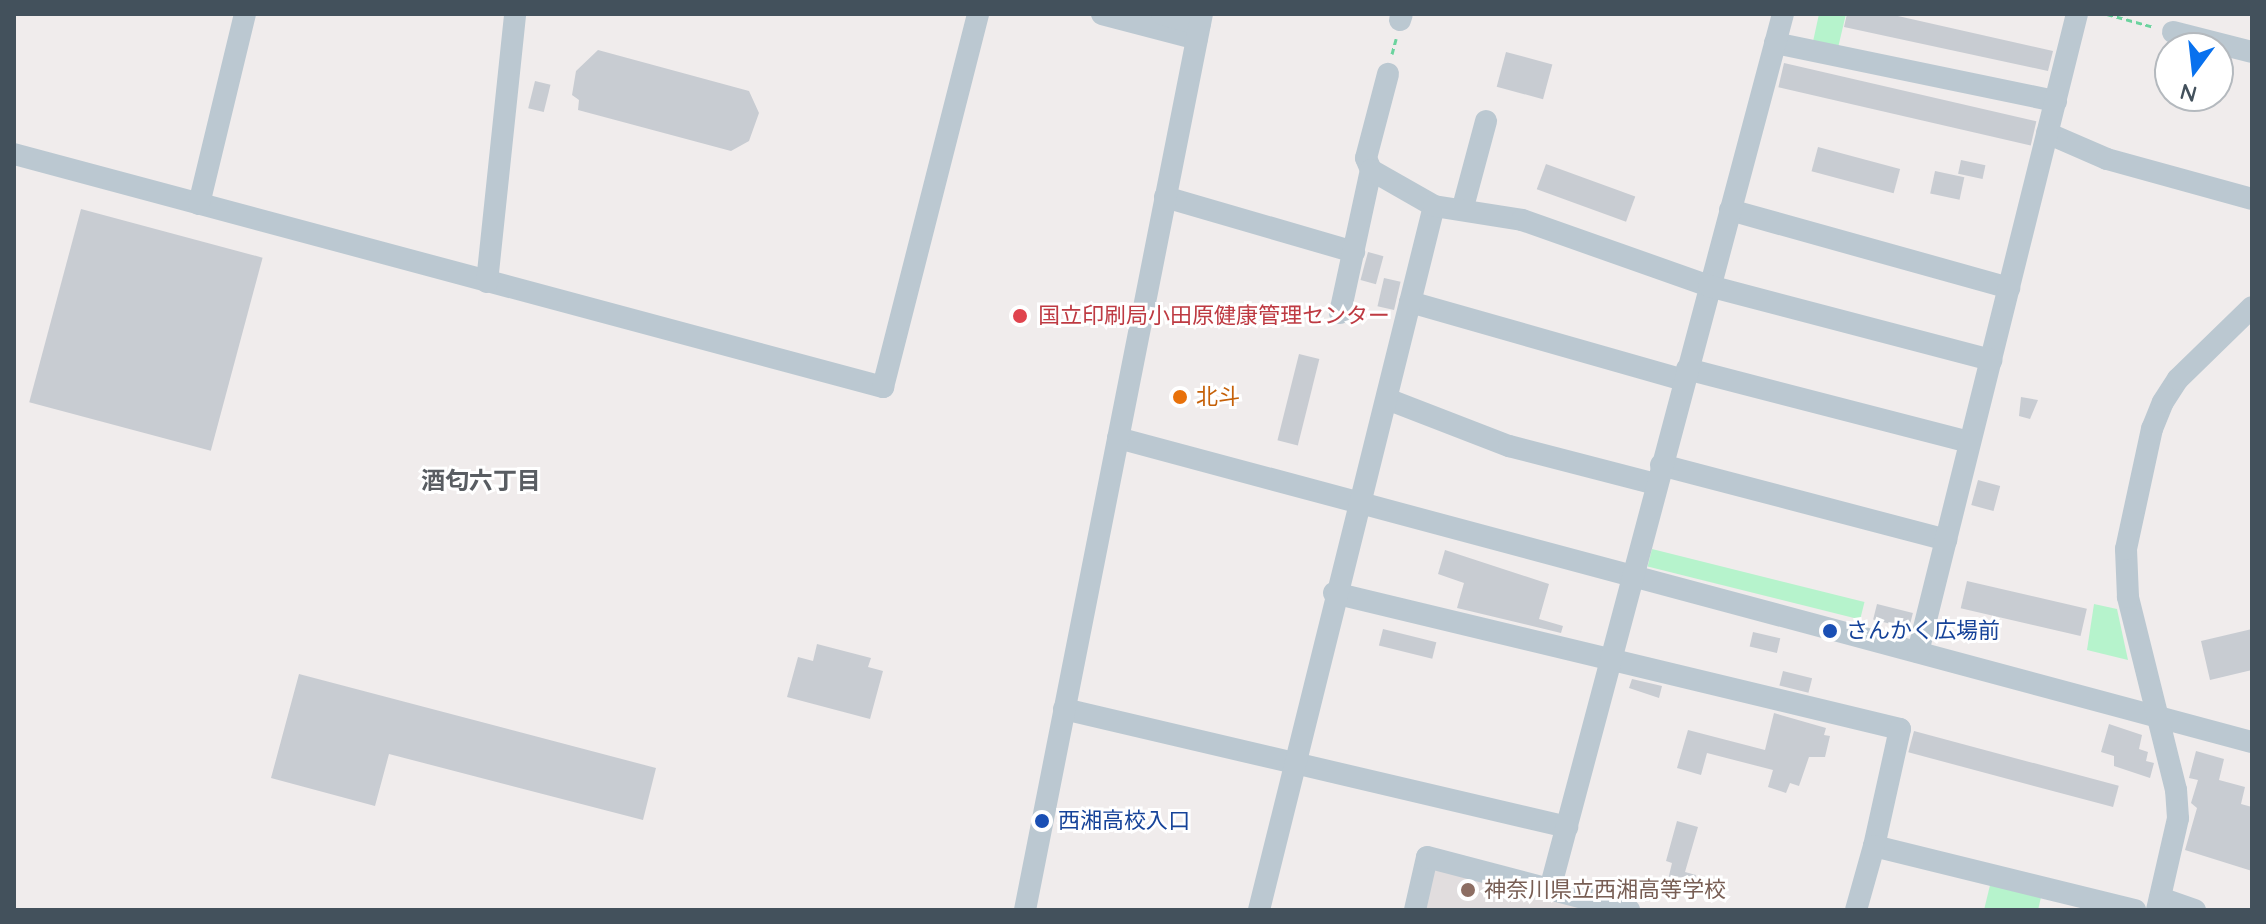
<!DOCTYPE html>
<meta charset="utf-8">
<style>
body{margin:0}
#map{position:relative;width:2266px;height:924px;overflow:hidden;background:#f0ecec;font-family:Quicksand,"Noto Sans JP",sans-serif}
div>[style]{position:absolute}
.education>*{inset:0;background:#e1ddde}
.green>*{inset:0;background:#b6f3cc;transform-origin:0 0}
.building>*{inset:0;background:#c8ccd2;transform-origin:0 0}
.path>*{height:3px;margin-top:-1.5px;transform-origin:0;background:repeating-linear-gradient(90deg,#6bd39e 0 6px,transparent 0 10px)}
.minor>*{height:22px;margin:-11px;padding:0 11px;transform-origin:11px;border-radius:11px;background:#bbc8d1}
.dots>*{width:22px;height:22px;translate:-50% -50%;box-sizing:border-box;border:4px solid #fff;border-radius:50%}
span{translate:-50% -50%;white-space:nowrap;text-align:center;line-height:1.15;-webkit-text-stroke:6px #fff;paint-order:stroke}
.health-label{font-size:22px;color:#be3a42}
.left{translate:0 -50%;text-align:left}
.food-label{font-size:22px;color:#c56008}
.transit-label{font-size:22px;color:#164399}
.education-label{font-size:22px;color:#785e54}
.neighbourhood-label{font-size:24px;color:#595d62;font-weight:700}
.frame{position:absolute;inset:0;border:16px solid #43515c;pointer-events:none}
.north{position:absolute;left:2154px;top:32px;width:80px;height:80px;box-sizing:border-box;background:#fff;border:2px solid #b4b9be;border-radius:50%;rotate:195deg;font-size:22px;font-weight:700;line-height:32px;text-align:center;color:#43515c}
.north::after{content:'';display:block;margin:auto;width:28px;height:36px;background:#0871ee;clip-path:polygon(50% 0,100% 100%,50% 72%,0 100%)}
</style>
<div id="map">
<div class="education">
<i style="clip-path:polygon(1427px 867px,1603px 910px,1412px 910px)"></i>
</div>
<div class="green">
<i style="clip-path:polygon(1819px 14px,1846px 14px,1837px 52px,1812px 46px)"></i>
<i style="left:1652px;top:549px;width:219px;height:18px;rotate:14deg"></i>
<i style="clip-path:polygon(2094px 604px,2117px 609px,2128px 660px,2087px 650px)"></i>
<i style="clip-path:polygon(1991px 881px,2042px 893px,2038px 910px,1984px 910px)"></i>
</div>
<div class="building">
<i style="clip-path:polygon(1847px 14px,1889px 14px,2053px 51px,2048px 71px,1844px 27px)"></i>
<i style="clip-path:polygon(598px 50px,749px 91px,759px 113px,749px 141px,731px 151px,578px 110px,579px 100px,572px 95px,576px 71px)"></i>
<i style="left:1506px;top:52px;width:48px;height:36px;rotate:15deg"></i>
<i style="left:1784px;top:63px;width:259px;height:25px;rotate:13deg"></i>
<i style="left:535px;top:81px;width:16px;height:28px;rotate:14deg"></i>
<i style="left:1818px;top:147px;width:85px;height:25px;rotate:15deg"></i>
<i style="left:1961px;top:160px;width:25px;height:14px;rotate:12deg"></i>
<i style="left:1546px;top:164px;width:95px;height:27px;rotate:20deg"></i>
<i style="left:1935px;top:171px;width:30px;height:23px;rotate:12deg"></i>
<i style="left:81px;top:209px;width:188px;height:200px;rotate:15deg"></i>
<i style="left:1368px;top:252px;width:16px;height:29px;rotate:15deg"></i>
<i style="left:1384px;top:278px;width:17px;height:29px;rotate:13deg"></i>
<i style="left:1299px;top:354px;width:21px;height:89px;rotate:14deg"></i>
<i style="clip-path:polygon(2021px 397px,2038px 400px,2030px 419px,2019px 416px)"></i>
<i style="left:1978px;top:480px;width:23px;height:26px;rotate:15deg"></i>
<i style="clip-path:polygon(1445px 550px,1549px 584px,1539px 619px,1563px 626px,1561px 633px,1457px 608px,1464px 583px,1438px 574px)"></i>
<i style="left:1967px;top:581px;width:123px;height:28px;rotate:13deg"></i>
<i style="left:1877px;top:604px;width:37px;height:16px;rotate:14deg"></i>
<i style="left:1383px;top:629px;width:55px;height:17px;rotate:14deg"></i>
<i style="clip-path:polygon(2252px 629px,2252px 670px,2210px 680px,2201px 641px)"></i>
<i style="left:1753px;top:632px;width:28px;height:15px;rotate:13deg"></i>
<i style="clip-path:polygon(817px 644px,871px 658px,868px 667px,883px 671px,870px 719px,787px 697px,798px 657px,813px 661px)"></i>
<i style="left:1783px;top:671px;width:30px;height:15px;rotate:14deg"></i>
<i style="clip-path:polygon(299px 674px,656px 768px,643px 820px,389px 754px,375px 806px,271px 778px)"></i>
<i style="clip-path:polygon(1632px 679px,1662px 686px,1659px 698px,1629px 688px)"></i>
<i style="clip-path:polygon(1774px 713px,1826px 728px,1824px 735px,1830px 736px,1825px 757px,1809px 757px,1799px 786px,1790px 783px,1786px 793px,1768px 787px,1773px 770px,1707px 753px,1701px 775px,1677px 768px,1688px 730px,1765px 750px)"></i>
<i style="clip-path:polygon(2109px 724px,2142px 735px,2139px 749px,2148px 752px,2146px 761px,2154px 763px,2150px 778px,2114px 766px,2114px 756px,2101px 752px)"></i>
<i style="left:1914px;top:731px;width:212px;height:22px;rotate:15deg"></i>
<i style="clip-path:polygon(2196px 751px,2224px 759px,2219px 780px,2245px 787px,2241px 804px,2252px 807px,2252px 871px,2185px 850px,2197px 808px,2191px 803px,2198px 780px,2189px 778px)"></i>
<i style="clip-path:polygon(1677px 821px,1698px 827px,1685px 872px,1696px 875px,1692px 891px,1667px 884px,1672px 863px,1666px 861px)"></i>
</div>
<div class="path">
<i style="left:2107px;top:14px;width:49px;rotate:15.5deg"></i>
<i style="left:1392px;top:54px;width:16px;rotate:-75deg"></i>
</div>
<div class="minor">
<i style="left:1102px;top:14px;width:98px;rotate:14.7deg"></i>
<i style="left:1162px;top:14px;width:39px;rotate:15deg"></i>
<i style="left:1400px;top:20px;width:6px;rotate:-72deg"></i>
<i style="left:2173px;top:32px;width:81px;rotate:14.2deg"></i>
<i style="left:1775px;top:43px;width:287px;rotate:11.7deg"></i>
<i style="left:2047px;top:133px;width:65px;rotate:23.4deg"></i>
<i style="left:2107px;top:159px;width:150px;rotate:15.4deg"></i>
<i style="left:14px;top:154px;width:900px;rotate:15.01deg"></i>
<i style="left:883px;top:387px;width:385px;rotate:-75.7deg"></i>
<i style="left:1371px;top:170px;width:13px;rotate:-113deg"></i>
<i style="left:1366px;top:158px;width:87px;rotate:-75.3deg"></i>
<i style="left:1165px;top:197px;width:197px;rotate:16.2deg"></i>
<i style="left:199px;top:204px;width:195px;rotate:-76.4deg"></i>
<i style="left:1463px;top:207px;width:89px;rotate:-75deg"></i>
<i style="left:1730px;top:210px;width:290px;rotate:15.6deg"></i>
<i style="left:487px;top:282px;width:269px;rotate:-84deg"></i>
<i style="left:1410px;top:302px;width:285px;rotate:15.9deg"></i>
<i style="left:1340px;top:313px;width:146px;rotate:-77.8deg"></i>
<i style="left:1371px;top:170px;width:73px;rotate:29.7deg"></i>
<i style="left:1687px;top:369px;width:292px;rotate:14.5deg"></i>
<i style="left:1387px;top:399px;width:131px;rotate:21.1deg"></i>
<i style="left:1509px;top:446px;width:152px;rotate:14.5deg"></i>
<i style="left:1118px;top:438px;width:1174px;rotate:15.01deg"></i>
<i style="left:1661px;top:465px;width:295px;rotate:14.7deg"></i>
<i style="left:1334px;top:593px;width:582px;rotate:13.51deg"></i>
<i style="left:1900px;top:729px;width:120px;rotate:102.5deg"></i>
<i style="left:1874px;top:846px;width:269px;rotate:13.8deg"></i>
<i style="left:1918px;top:652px;width:658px;rotate:-76.01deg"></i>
<i style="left:1064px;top:709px;width:517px;rotate:13.2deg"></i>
<i style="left:1550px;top:889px;width:905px;rotate:-75.09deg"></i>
<i style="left:2160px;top:898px;width:37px;rotate:19deg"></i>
<i style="left:1025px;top:910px;width:913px;rotate:-78.83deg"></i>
<i style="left:1259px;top:910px;width:725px;rotate:-76.04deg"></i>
<i style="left:1434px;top:206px;width:89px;rotate:9deg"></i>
<i style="left:1522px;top:220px;width:198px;rotate:19.4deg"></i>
<i style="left:1709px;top:286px;width:292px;rotate:14.7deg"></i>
<i style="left:1415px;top:910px;width:54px;rotate:-77.2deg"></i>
<i style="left:1427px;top:857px;width:209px;rotate:14.7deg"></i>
<i style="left:1856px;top:910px;width:66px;rotate:-74.3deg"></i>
<i style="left:2157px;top:910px;width:94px;rotate:-77.1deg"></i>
<i style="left:2178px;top:818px;width:28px;rotate:-94deg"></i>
<i style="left:2176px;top:790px;width:199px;rotate:-104deg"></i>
<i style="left:2128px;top:597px;width:48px;rotate:-92.4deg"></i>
<i style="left:2126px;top:549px;width:123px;rotate:-77.8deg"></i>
<i style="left:2152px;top:429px;width:29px;rotate:-68deg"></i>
<i style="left:2163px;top:402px;width:27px;rotate:-57deg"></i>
<i style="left:2178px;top:379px;width:103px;rotate:-44.2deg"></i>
</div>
<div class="dots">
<i style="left:1020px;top:316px;background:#e0444e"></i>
<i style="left:1180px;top:397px;background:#e8710a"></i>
<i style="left:1830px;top:631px;background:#1a4fb4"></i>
<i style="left:1042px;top:821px;background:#1a4fb4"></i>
<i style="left:1468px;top:890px;background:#8d6e63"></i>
</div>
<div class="health-label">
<span class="left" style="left:1038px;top:316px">国立印刷局小田原健康管理センター</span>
</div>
<div class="food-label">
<span class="left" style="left:1196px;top:397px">北斗</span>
</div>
<div class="transit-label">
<span class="left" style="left:1846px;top:631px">さんかく広場前</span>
<span class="left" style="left:1058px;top:821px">西湘高校入口</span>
</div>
<div class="education-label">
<span class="left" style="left:1484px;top:890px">神奈川県立西湘高等学校</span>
</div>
<div class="neighbourhood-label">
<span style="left:481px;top:481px">酒匂六丁目</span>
</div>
<div class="frame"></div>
<div class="north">N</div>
</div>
